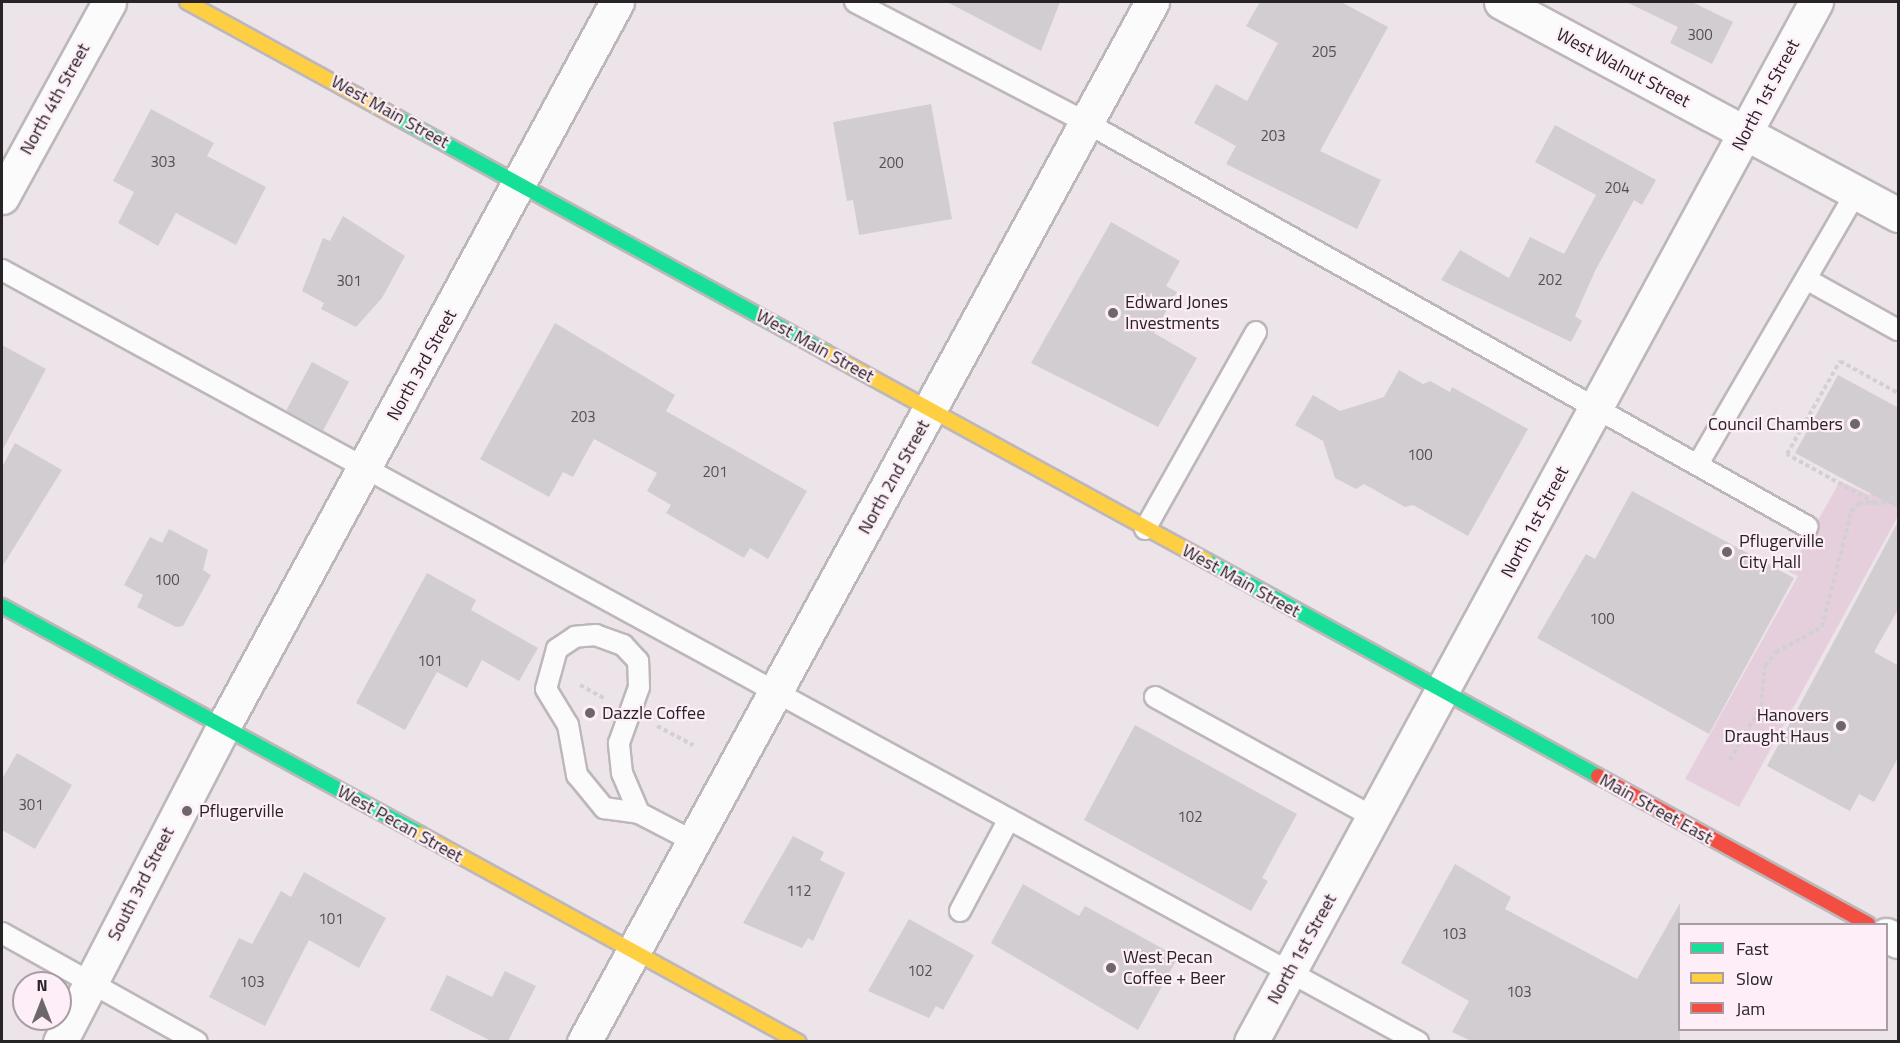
<!DOCTYPE html>
<style>
body{margin:0}
#map{position:relative;width:1900px;height:1043px;overflow:hidden;background:#ece4e9;font-family:"Titillium Web",sans-serif}
div>[style]{position:absolute}
.green>*{inset:0;background:#e5cfdd}
.building>*{inset:0;background:#d2cdd0;transform-origin:0 0}
.path>*{height:4px;margin-top:-2px;transform-origin:0;background:repeating-linear-gradient(90deg,#d2d0d2 0 4.5px,transparent 0 7.5px)}
.roads{filter:drop-shadow(2px 0 #bdb7bb) drop-shadow(-2px 0 #bdb7bb) drop-shadow(0 2px #bdb7bb) drop-shadow(0 -2px #bdb7bb)}
.lane>*{height:20px;margin:-10px;padding:0 10px;transform-origin:10px;border-radius:10px;background:#fcfbfc}
.street>*{height:33px;margin:-16.5px;padding:0 16.5px;transform-origin:16.5px;border-radius:16.5px;background:#fcfbfc}
.fast>*{height:14px;margin:-7px;padding:0 7px;transform-origin:7px;border-radius:7px;background:#16e098}
.slow>*{height:14px;margin:-7px;padding:0 7px;transform-origin:7px;border-radius:7px;background:#ffcf43}
.jam>*{height:14px;margin:-7px;padding:0 7px;transform-origin:7px;border-radius:7px;background:#f24e42}
.dots>*{width:16px;height:16px;translate:-50% -50%;box-sizing:border-box;border:3px solid #fdeef8;border-radius:50%}
span{translate:-50% -50%;white-space:nowrap;text-align:center;line-height:1.15;-webkit-text-stroke:4.5px #fdeef8;paint-order:stroke}
.number-label{font-size:15px;color:#544f52}
.number-label span{-webkit-text-stroke-width:0}
.street-label{font-size:18px;color:#282326}
.poi-label{font-size:18px;color:#282326}
.left{translate:0 -50%;text-align:left}
.right{translate:-100% -50%;text-align:right}
.frame{position:absolute;inset:0;border:3px solid #282326;pointer-events:none}
.legend{position:absolute;left:1678px;top:923px;width:210px;height:108px;box-sizing:border-box;background:#fdeef8;border:2px solid #a89da4;margin:0;padding:8px 10px;list-style:none;font-size:18px;color:#282326}
.legend li{display:flex;align-items:center;gap:12px;height:30px}
.legend b{width:30px;border:2px solid #a89da4}
.north{position:absolute;left:12px;top:971px;width:60px;height:60px;box-sizing:border-box;background:#fdeef8;border:2px solid #a89da4;border-radius:50%;rotate:0deg;font-size:16px;font-weight:700;line-height:24px;text-align:center;color:#282326}
.north::after{content:'';display:block;margin:auto;width:21px;height:27px;background:#6d676a;clip-path:polygon(50% 0,100% 100%,50% 72%,0 100%)}
</style>
<div id="map">
<div class="green">
<i style="clip-path:polygon(1898px 440px,1898px 516px,1739px 807px,1685px 779px,1798px 576px,1789px 572px,1840px 481px,1870px 495px)"></i>
</div>
<div class="building">
<i style="clip-path:polygon(947px 2px,1060px 2px,1041px 51px)"></i>
<i style="clip-path:polygon(1260px 2px,1341px 2px,1388px 27px,1320px 151px,1381px 180px,1357px 229px,1226px 164px,1236px 146px,1194px 123px,1216px 84px,1247px 101px,1278px 43px,1246px 26px)"></i>
<i style="clip-path:polygon(1626px 2px,1692px 2px,1733px 22px,1712px 64px,1670px 43px,1678px 27px)"></i>
<i style="clip-path:polygon(931px 104px,952px 219px,859px 235px,853px 200px,847px 201px,833px 122px)"></i>
<i style="clip-path:polygon(151px 109px,214px 143px,207px 156px,266px 187px,236px 245px,176px 213px,158px 246px,118px 223px,134px 192px,113px 181px)"></i>
<i style="clip-path:polygon(1555px 125px,1656px 180px,1642px 205px,1634px 200px,1596px 269px,1575px 316px,1582px 321px,1571px 342px,1441px 280px,1460px 250px,1509px 278px,1530px 237px,1564px 254px,1596px 195px,1535px 162px)"></i>
<i style="clip-path:polygon(343px 216px,405px 256px,382px 298px,356px 327px,321px 309px,324px 303px,302px 291px,323px 238px,330px 241px)"></i>
<i style="clip-path:polygon(1111px 222px,1180px 261px,1166px 286px,1177px 292px,1154px 333px,1197px 358px,1158px 427px,1031px 363px)"></i>
<i style="clip-path:polygon(555px 323px,675px 395px,666px 411px,807px 491px,768px 559px,750px 548px,744px 558px,666px 513px,671px 505px,647px 491px,657px 473px,594px 439px,573px 477px,563px 472px,549px 497px,480px 459px)"></i>
<i style="clip-path:polygon(2px 345px,46px 369px,2px 451px)"></i>
<i style="left:312px;top:362px;width:42px;height:55px;rotate:28deg"></i>
<i style="clip-path:polygon(1399px 370px,1423px 384px,1430px 381px,1450px 392px,1452px 387px,1528px 429px,1468px 536px,1413px 505px,1405px 507px,1364px 484px,1356px 489px,1335px 478px,1323px 441px,1295px 425px,1313px 395px,1340px 411px,1384px 397px)"></i>
<i style="clip-path:polygon(1838px 375px,1899px 408px,1899px 509px,1795px 453px)"></i>
<i style="clip-path:polygon(15px 443px,62px 470px,2px 567px,2px 467px)"></i>
<i style="clip-path:polygon(1632px 491px,1794px 578px,1709px 734px,1537px 638px,1586px 554px,1595px 559px)"></i>
<i style="clip-path:polygon(1899px 520px,1899px 608px,1874px 652px,1899px 666px,1899px 756px,1874px 802px,1859px 794px,1850px 811px,1767px 766px)"></i>
<i style="clip-path:polygon(169px 529px,208px 550px,203px 570px,211px 575px,183px 626px,176px 627px,137px 607px,143px 595px,124px 585px,150px 537px,162px 543px)"></i>
<i style="clip-path:polygon(427px 573px,476px 600px,471px 610px,538px 648px,519px 681px,482px 660px,467px 688px,437px 672px,405px 730px,356px 703px)"></i>
<i style="clip-path:polygon(1135px 725px,1297px 814px,1262px 878px,1268px 881px,1251px 911px,1084px 820px)"></i>
<i style="clip-path:polygon(17px 753px,72px 785px,35px 849px,2px 830px,2px 779px)"></i>
<i style="clip-path:polygon(793px 836px,824px 852px,820px 860px,845px 873px,813px 941px,808px 938px,802px 948px,743px 923px)"></i>
<i style="clip-path:polygon(1455px 864px,1511px 897px,1505px 909px,1637px 979px,1680px 903px,1680px 1041px,1471px 1041px,1452px 1032px,1469px 1001px,1401px 963px)"></i>
<i style="clip-path:polygon(304px 872px,386px 918px,359px 968px,309px 940px,265px 1026px,209px 997px,239px 938px,252px 944px,281px 891px,291px 897px)"></i>
<i style="clip-path:polygon(1023px 884px,1079px 916px,1085px 906px,1178px 957px,1138px 1030px,991px 943px)"></i>
<i style="clip-path:polygon(909px 919px,974px 955px,943px 1010px,936px 1006px,929px 1018px,868px 991px)"></i>
<i style="clip-path:polygon(505px 971px,536px 986px,508px 1041px,491px 1041px,430px 1010px,447px 975px,492px 997px)"></i>
</div>
<div class="path">
<i style="left:1875px;top:503px;width:101px;rotate:-150.9deg"></i>
<i style="left:1787px;top:454px;width:107px;rotate:-60.3deg"></i>
<i style="left:1840px;top:361px;width:66px;rotate:28.9deg"></i>
<i style="left:580px;top:685px;width:29px;rotate:29deg"></i>
<i style="left:657px;top:726px;width:41px;rotate:27.8deg"></i>
<i style="left:1730px;top:760px;width:62px;rotate:-60.1deg"></i>
<i style="left:1761px;top:706px;width:40px;rotate:-84.3deg"></i>
<i style="left:1765px;top:666px;width:18px;rotate:-52deg"></i>
<i style="left:1776px;top:652px;width:52px;rotate:-28.5deg"></i>
<i style="left:1822px;top:627px;width:119px;rotate:-75.8deg"></i>
<i style="left:1851px;top:512px;width:12px;rotate:-48deg"></i>
<i style="left:1859px;top:503px;width:25px"></i>
<i style="left:1884px;top:503px;width:17px;rotate:-36deg"></i>
</div>
<div class="roads">
<div class="lane">
<i style="left:855px;top:2px;width:262px;rotate:27.5deg"></i>
<i style="left:1087px;top:123px;width:826px;rotate:29.26deg"></i>
<i style="left:2px;top:270px;width:1613px;rotate:28.6deg"></i>
<i style="left:1806px;top:279px;width:105px;rotate:29deg"></i>
<i style="left:1698px;top:464px;width:314px;rotate:-59.8deg"></i>
<i style="left:1145px;top:529px;width:226px;rotate:-60.6deg"></i>
<i style="left:1155px;top:697px;width:251px;rotate:28.8deg"></i>
<i style="left:639px;top:813px;width:43px;rotate:-113deg"></i>
<i style="left:622px;top:773px;width:30px;rotate:-96deg"></i>
<i style="left:619px;top:743px;width:59px;rotate:-70.3deg"></i>
<i style="left:639px;top:687px;width:26px;rotate:-92deg"></i>
<i style="left:638px;top:661px;width:22px;rotate:-133deg"></i>
<i style="left:623px;top:645px;width:29px;rotate:-160deg"></i>
<i style="left:596px;top:635px;width:21px;rotate:175deg"></i>
<i style="left:575px;top:637px;width:22px;rotate:146deg"></i>
<i style="left:557px;top:649px;width:41px;rotate:105.4deg"></i>
<i style="left:546px;top:689px;width:42px;rotate:58.6deg"></i>
<i style="left:568px;top:725px;width:51px;rotate:79.8deg"></i>
<i style="left:577px;top:775px;width:43px;rotate:50.7deg"></i>
<i style="left:604px;top:808px;width:35px;rotate:8deg"></i>
<i style="left:639px;top:813px;width:61px;rotate:27.4deg"></i>
<i style="left:960px;top:911px;width:104px;rotate:-62deg"></i>
<i style="left:2px;top:933px;width:223px;rotate:29.2deg"></i>
</div>
<div class="street">
<i style="left:1501px;top:2px;width:451px;rotate:28.2deg"></i>
<i style="left:2px;top:197px;width:222px;rotate:-61.2deg"></i>
<i style="left:1886px;top:935px;width:13px;rotate:27deg"></i>
<i style="left:60px;top:1042px;width:355px;rotate:-62.6deg"></i>
<i style="left:223px;top:727px;width:825px;rotate:-61.48deg"></i>
<i style="left:584px;top:1042px;width:1185px;rotate:-61.36deg"></i>
<i style="left:1251px;top:1042px;width:1184px;rotate:-61.49deg"></i>
</div>
<div class="fast">
<i style="left:398px;top:118px;width:487px;rotate:28.7deg"></i>
<i style="left:1207px;top:561px;width:446px;rotate:28.8deg"></i>
<i style="left:2px;top:606px;width:476px;rotate:28.6deg"></i>
</div>
<div class="slow">
<i style="left:187px;top:2px;width:241px;rotate:28.8deg"></i>
<i style="left:825px;top:352px;width:435px;rotate:28.7deg"></i>
<i style="left:420px;top:834px;width:432px;rotate:28.8deg"></i>
</div>
<div class="jam">
<i style="left:1598px;top:776px;width:308px;rotate:28.7deg"></i>
</div>
</div>
<div class="dots">
<i style="left:1113px;top:313px;background:#6d676a"></i>
<i style="left:1855px;top:424px;background:#6d676a"></i>
<i style="left:1727px;top:552px;background:#6d676a"></i>
<i style="left:590px;top:713px;background:#6d676a"></i>
<i style="left:1841px;top:726px;background:#6d676a"></i>
<i style="left:187px;top:811px;background:#6d676a"></i>
<i style="left:1111px;top:968px;background:#6d676a"></i>
</div>
<div class="number-label">
<span style="left:1700px;top:35px">300</span>
<span style="left:1324px;top:52px">205</span>
<span style="left:1273px;top:136px">203</span>
<span style="left:163px;top:162px">303</span>
<span style="left:891px;top:163px">200</span>
<span style="left:1617px;top:188px">204</span>
<span style="left:1550px;top:280px">202</span>
<span style="left:349px;top:281px">301</span>
<span style="left:583px;top:417px">203</span>
<span style="left:1420px;top:455px">100</span>
<span style="left:715px;top:472px">201</span>
<span style="left:167px;top:580px">100</span>
<span style="left:1602px;top:619px">100</span>
<span style="left:430px;top:661px">101</span>
<span style="left:31px;top:805px">301</span>
<span style="left:1190px;top:817px">102</span>
<span style="left:799px;top:891px">112</span>
<span style="left:331px;top:919px">101</span>
<span style="left:1454px;top:934px">103</span>
<span style="left:920px;top:971px">102</span>
<span style="left:252px;top:982px">103</span>
<span style="left:1519px;top:992px">103</span>
</div>
<div class="street-label">
<span style="left:1623px;top:68px;rotate:28deg">West Walnut Street</span>
<span style="left:1766px;top:95px;rotate:-62deg">North 1st Street</span>
<span style="left:55px;top:99px;rotate:-61deg">North 4th Street</span>
<span style="left:390px;top:112px;rotate:29deg">West Main Street</span>
<span style="left:815px;top:346px;rotate:29deg">West Main Street</span>
<span style="left:422px;top:365px;rotate:-61deg">North 3rd Street</span>
<span style="left:894px;top:477px;rotate:-61deg">North 2nd Street</span>
<span style="left:1535px;top:522px;rotate:-62deg">North 1st Street</span>
<span style="left:1241px;top:581px;rotate:29deg">West Main Street</span>
<span style="left:1656px;top:809px;rotate:29deg">Main Street East</span>
<span style="left:400px;top:824px;rotate:29deg">West Pecan Street</span>
<span style="left:141px;top:884px;rotate:-63deg">South 3rd Street</span>
<span style="left:1302px;top:949px;rotate:-61deg">North 1st Street</span>
</div>
<div class="poi-label">
<span class="left" style="left:1125px;top:313px">Edward Jones<br>Investments</span>
<span class="right" style="left:1843px;top:424px">Council Chambers</span>
<span class="left" style="left:1739px;top:552px">Pflugerville<br>City Hall</span>
<span class="left" style="left:602px;top:713px">Dazzle Coffee</span>
<span class="right" style="left:1829px;top:726px">Hanovers<br>Draught Haus</span>
<span class="left" style="left:199px;top:811px">Pflugerville</span>
<span class="left" style="left:1123px;top:968px">West Pecan<br>Coffee + Beer</span>
</div>
<div class="frame"></div>
<ul class="legend">
<li><b style="height:8px;background:#16e098"></b>Fast</li>
<li><b style="height:8px;background:#ffcf43"></b>Slow</li>
<li><b style="height:8px;background:#f24e42"></b>Jam</li>
</ul>
<div class="north">N</div>
</div>
